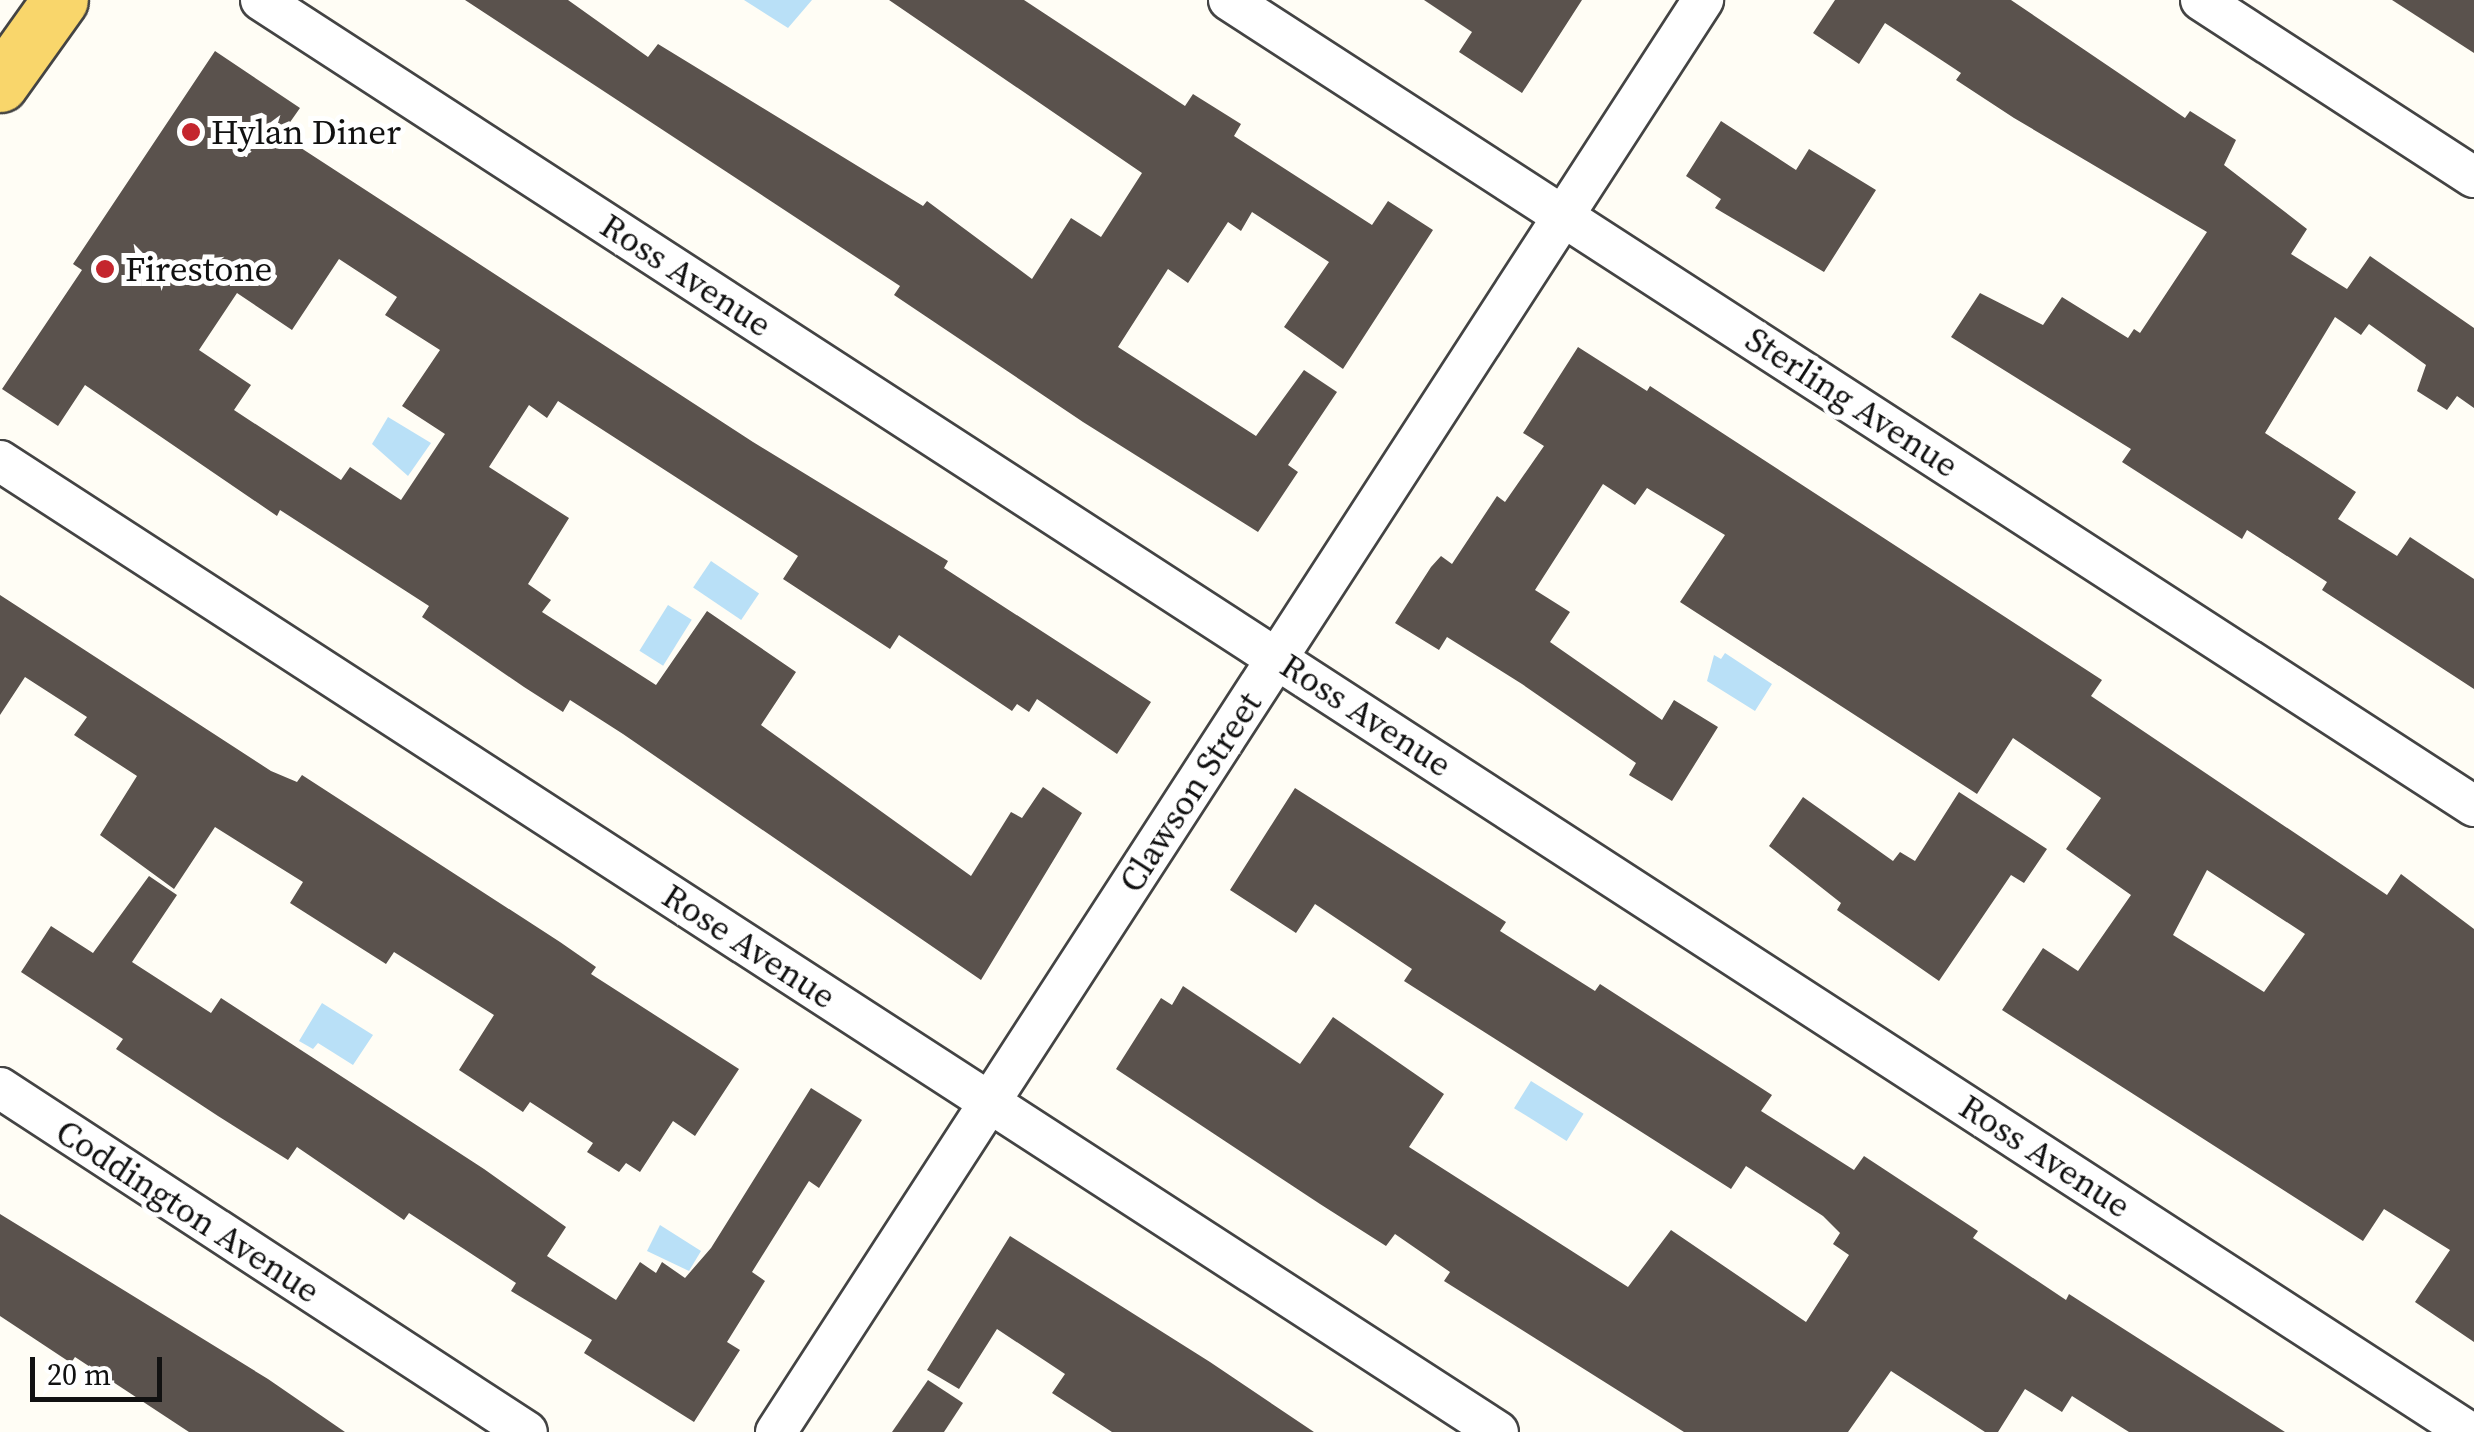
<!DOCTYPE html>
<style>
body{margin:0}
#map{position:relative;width:2474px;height:1432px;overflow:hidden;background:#fffdf5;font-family:"Source Serif 4",serif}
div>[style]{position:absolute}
.water>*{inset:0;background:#b9e0f7;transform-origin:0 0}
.building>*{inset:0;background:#5a524d}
.roads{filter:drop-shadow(2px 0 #444) drop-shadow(-2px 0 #444) drop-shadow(0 2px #444) drop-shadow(0 -2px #444)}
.street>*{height:40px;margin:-20px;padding:0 20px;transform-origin:20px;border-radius:20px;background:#fff}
.primary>*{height:55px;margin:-27.5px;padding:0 27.5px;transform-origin:27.5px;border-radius:27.5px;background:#f9d66b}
.dots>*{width:28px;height:28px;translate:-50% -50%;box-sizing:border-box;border:5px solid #fff;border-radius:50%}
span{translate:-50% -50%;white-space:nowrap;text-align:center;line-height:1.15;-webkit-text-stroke:10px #fff;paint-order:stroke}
.poi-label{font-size:35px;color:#111}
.left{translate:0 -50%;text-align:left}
.street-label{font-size:35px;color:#111}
.scale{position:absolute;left:30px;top:1357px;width:132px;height:45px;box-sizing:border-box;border:5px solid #111;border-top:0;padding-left:12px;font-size:30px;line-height:35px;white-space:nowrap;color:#111;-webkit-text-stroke:8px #fff;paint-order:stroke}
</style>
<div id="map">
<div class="water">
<i style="clip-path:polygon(744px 0,812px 0,788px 28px)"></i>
<i style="clip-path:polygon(388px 417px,431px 443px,408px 476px,372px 444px)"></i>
<i style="left:711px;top:561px;width:58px;height:32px;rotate:34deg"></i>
<i style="left:668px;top:605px;width:28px;height:54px;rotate:32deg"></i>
<i style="clip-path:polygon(1725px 653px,1772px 684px,1755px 711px,1707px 681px,1714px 655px,1721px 659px)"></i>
<i style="clip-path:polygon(322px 1003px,373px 1035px,353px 1065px,318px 1043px,313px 1049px,299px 1041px)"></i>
<i style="left:1531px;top:1081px;width:62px;height:32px;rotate:32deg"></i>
<i style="clip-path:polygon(660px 1225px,701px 1251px,689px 1271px,647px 1251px)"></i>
</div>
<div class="building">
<i style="clip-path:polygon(465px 0,568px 0,648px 57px,658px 44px,923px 206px,927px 201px,1032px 279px,1071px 218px,1101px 237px,1142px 173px,889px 0,1024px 0,1185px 106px,1193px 94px,1241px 124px,1234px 136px,1372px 225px,1388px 201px,1433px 230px,1343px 369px,1284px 327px,1329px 262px,1252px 212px,1241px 231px,1228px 222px,1188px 283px,1168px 269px,1118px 347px,1256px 436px,1304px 370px,1337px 392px,1288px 465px,1298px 472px,1258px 532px,1083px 422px,894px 295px,900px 286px)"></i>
<i style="clip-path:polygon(1424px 0,1582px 0,1522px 93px,1459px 52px,1472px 32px)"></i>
<i style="clip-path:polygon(1835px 0,2011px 0,2185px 118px,2190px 111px,2236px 140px,2224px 165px,2307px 229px,2291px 254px,2347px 289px,2370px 256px,2474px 328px,2474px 408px,2457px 396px,2447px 410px,2417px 391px,2426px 365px,2369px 324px,2361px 335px,2335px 317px,2265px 433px,2356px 492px,2338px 519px,2397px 556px,2410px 537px,2474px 579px,2474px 689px,2322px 590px,2327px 582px,2247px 530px,2242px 539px,2122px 462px,2131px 449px,1951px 337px,1980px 293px,2043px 325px,2062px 297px,2128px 338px,2134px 329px,2140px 333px,2207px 232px,2014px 118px,1956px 80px,1961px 73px,1885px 23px,1859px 64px,1813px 33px)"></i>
<i style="clip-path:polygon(2392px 0,2474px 0,2474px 53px)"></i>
<i style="clip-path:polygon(evenodd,215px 51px,300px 108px,281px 135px,753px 442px,948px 561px,944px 568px,1151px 702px,1117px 754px,1037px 699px,1029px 712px,1017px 704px,1012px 711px,899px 635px,890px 649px,783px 579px,798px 556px,558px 401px,547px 418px,529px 405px,489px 467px,569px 518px,528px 584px,551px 600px,542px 612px,656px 685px,707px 611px,796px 672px,761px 725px,971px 876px,1011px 812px,1022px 818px,1043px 787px,1082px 813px,981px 980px,623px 734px,570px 700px,563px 712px,524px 687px,422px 617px,429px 606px,280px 510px,277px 516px,85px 385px,58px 426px,2px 389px,82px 270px,73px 264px,215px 51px,339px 259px,397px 297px,385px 315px,440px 350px,402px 406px,445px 434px,401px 500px,350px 467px,341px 480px,234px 410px,251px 385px,199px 350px,237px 293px,292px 330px,339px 259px)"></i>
<i style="clip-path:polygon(1721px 121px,1796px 170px,1809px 149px,1876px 190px,1824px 272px,1715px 208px,1721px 199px,1686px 176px)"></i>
<i style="clip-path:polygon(evenodd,1578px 347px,1647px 391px,1650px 386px,2102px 680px,2091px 696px,2387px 895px,2401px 874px,2474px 929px,2474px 1342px,2415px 1302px,2450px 1250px,2384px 1209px,2363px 1241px,2002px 1010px,2043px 948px,2078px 971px,2131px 895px,2066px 849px,2101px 798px,2013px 738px,1977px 794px,1680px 602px,1725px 535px,1647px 488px,1635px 505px,1603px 484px,1535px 590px,1570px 612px,1550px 642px,1662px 720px,1674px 700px,1718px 727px,1672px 801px,1629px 775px,1636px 763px,1522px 684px,1447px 637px,1439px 650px,1395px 623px,1431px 567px,1441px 556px,1452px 564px,1497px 496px,1505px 502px,1544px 446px,1523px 433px,1578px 347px,2207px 870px,2305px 934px,2264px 992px,2173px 935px,2207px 870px)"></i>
<i style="clip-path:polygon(0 595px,271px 771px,297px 782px,302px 775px,560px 942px,596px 967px,591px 974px,739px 1069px,695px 1136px,673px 1121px,640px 1172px,626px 1163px,619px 1172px,587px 1152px,593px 1143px,530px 1102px,523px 1112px,459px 1070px,494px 1015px,394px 952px,386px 964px,290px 903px,303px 882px,215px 827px,174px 889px,100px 835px,137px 776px,74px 735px,87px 717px,25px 677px,0 715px)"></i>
<i style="clip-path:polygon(1295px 788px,1506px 922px,1500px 931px,1595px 991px,1600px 984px,1772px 1095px,1761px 1111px,1854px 1170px,1864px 1156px,1978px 1231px,1973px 1238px,2066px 1300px,2069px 1294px,2285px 1432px,2129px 1432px,2072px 1396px,2062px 1412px,2025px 1389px,1998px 1432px,1985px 1432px,1891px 1371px,1848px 1432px,1684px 1432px,1444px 1281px,1450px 1272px,1395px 1234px,1386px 1246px,1320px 1204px,1116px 1069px,1161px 998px,1172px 1005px,1183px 986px,1300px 1064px,1333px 1017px,1444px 1094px,1409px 1147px,1628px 1287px,1671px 1230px,1806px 1322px,1849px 1255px,1833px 1244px,1840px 1233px,1823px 1216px,1746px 1166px,1731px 1189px,1404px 981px,1412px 969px,1315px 904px,1296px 933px,1230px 890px)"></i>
<i style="clip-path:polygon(1959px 792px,2047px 849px,2024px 883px,2011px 875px,1939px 981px,1837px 910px,1841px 903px,1769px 846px,1803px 797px,1893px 861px,1900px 852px,1915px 861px)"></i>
<i style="clip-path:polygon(149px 876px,177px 895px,132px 962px,211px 1013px,221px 998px,484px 1169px,566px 1227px,547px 1256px,616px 1300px,640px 1262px,656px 1273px,662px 1262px,685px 1278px,711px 1248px,811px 1088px,862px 1120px,819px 1188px,809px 1181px,752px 1272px,765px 1281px,727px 1342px,740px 1350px,694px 1422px,584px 1353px,592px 1340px,511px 1291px,516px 1283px,409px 1213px,404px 1220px,297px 1147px,288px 1160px,218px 1116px,116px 1049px,123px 1039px,21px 972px,51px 926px,93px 953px)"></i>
<i style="clip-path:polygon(0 1214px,268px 1379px,345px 1432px,189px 1432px,75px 1357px,71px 1363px,0 1316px)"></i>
<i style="clip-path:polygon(1010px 1236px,1210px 1362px,1314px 1432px,1112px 1432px,1052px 1393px,1065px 1374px,997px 1329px,959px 1389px,927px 1370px)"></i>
<i style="clip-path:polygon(928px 1380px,963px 1403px,944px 1432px,892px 1432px)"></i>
</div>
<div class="roads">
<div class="street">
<i style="left:261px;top:0;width:2632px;rotate:32.97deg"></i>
<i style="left:1229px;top:0;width:1483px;rotate:32.92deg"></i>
<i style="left:2201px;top:0;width:325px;rotate:33deg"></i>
<i style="left:0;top:461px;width:1785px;rotate:32.95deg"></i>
<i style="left:0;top:1088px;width:629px;rotate:33.13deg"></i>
<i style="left:776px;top:1432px;width:1706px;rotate:-57.08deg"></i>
</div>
<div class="primary">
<i style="left:0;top:84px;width:103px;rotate:-54.5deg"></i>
</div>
</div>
<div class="dots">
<i style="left:191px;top:132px;background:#c4262e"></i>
<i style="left:105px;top:269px;background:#c4262e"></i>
</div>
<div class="poi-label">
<span class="left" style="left:211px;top:132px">Hylan Diner</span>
<span class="left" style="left:125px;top:269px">Firestone</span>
</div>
<div class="street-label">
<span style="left:686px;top:275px;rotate:33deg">Ross Avenue</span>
<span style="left:1852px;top:402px;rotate:33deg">Sterling Avenue</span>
<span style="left:1366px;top:715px;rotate:33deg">Ross Avenue</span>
<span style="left:1190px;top:792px;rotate:-57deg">Clawson Street</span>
<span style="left:749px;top:946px;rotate:33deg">Rose Avenue</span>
<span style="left:2045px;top:1156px;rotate:33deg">Ross Avenue</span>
<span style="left:188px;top:1211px;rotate:33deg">Coddington Avenue</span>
</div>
<div class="scale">20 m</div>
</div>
